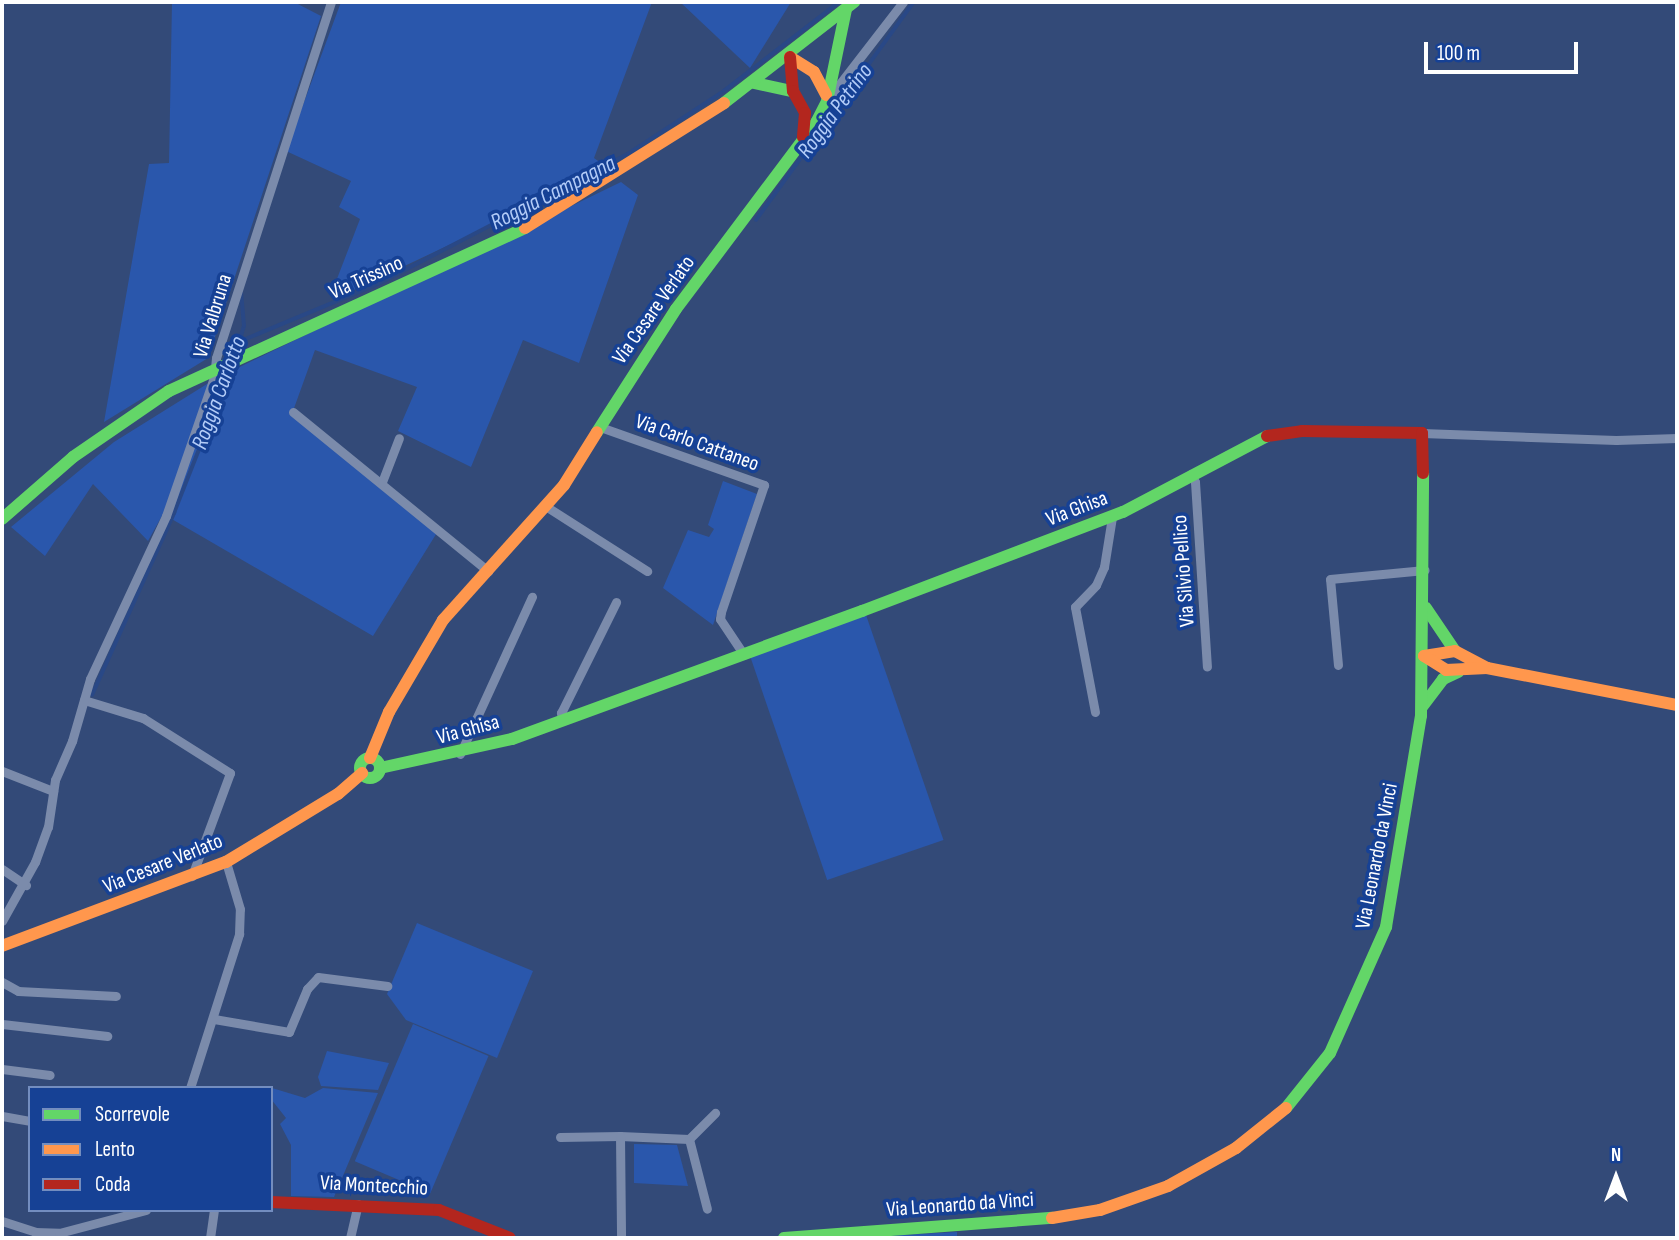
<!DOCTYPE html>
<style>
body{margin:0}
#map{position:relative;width:1679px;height:1240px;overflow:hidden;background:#334a78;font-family:"Sofia Sans Condensed",sans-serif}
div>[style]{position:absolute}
.green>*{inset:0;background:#2a57ac;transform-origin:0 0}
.stream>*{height:3.5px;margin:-1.75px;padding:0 1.75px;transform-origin:1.75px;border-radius:1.75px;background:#294886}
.street>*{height:9px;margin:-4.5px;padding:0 4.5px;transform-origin:4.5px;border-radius:4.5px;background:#7b8bab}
.fast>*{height:12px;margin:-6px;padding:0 6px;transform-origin:6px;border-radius:6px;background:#63d668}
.fast>.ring{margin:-6px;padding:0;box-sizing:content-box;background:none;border:12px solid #63d668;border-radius:50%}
.slow>*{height:12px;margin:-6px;padding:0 6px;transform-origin:6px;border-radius:6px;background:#ff974d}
.jam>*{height:12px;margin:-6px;padding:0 6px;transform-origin:6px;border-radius:6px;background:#b3261e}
span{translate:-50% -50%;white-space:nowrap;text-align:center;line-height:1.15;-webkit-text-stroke:7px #164195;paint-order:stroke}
.street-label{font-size:21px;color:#fff}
.water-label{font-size:23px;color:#b3ccf8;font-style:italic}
.frame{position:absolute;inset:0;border:4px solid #fff;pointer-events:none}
.legend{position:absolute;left:28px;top:1086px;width:245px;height:126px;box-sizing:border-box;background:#164195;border:2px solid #738dbf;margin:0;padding:9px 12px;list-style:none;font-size:21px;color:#fff}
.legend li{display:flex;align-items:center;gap:14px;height:35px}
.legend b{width:35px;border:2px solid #738dbf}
.north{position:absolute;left:1581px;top:1142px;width:70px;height:70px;-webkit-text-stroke:5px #164195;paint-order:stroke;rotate:0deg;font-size:19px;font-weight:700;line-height:28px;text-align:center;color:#fff}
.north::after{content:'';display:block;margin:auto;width:24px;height:32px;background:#fff;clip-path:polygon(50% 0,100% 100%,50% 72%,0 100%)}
.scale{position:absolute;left:1424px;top:42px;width:154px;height:32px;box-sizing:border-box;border:4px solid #fff;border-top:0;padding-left:9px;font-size:21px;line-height:24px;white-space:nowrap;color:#fff;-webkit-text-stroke:5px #164195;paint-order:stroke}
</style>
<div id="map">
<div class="green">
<i style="clip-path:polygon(172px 2px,294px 2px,321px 16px,208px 358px,104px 422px,149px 164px,169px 163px)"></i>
<i style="clip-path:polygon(341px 2px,652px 2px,594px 158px,605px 166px,521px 211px,341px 296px,335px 284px,360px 219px,339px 207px,351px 181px,286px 151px)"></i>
<i style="clip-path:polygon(680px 2px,791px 2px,750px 68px)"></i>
<i style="clip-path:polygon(621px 182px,638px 195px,579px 363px,523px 340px,471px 467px,398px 431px,417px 387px,315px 350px,293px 411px,438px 531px,373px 636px,163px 514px,148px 541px,93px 484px,45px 556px,11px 527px,114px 442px,215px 379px)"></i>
<i style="clip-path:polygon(723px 481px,757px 494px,713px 625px,663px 588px,688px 530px,709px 537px,714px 529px,708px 525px)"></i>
<i style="left:866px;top:615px;width:238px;height:123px;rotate:71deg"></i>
<i style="clip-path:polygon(417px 923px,533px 971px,497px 1058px,406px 1020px,387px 994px)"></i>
<i style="left:413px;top:1024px;width:82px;height:149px;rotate:23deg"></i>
<i style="clip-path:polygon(327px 1051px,389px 1063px,378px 1090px,321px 1086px,318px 1077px)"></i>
<i style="clip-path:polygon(272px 1088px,305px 1098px,323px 1088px,378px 1093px,334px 1197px,291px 1196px,291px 1145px,280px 1124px,286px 1118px,271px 1099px)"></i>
<i style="clip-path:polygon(634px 1144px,677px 1145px,688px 1186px,634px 1183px)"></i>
<i style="clip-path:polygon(957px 1232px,957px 1238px,845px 1238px)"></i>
</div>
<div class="stream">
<i style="left:756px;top:220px;width:269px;rotate:-54.1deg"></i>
<i style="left:241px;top:341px;width:148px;rotate:-22.6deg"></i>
<i style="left:378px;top:284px;width:282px;rotate:-27.5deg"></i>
<i style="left:628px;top:154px;width:115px;rotate:-33.3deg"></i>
<i style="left:724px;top:91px;width:145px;rotate:-37.7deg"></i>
<i style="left:235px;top:357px;width:32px;rotate:-74deg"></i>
<i style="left:244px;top:326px;width:33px;rotate:-95deg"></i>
<i style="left:92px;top:695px;width:200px;rotate:-65.7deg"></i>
<i style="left:174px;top:513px;width:156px;rotate:-68.5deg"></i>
</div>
<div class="street">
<i style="left:828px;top:99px;width:123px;rotate:-52.3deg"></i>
<i style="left:293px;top:412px;width:252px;rotate:39.2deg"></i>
<i style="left:603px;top:428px;width:171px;rotate:19.5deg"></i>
<i style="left:764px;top:485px;width:134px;rotate:108.7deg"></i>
<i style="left:721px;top:612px;width:7px;rotate:98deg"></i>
<i style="left:720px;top:619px;width:43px;rotate:56.3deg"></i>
<i style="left:1422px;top:433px;width:194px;rotate:2.1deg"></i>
<i style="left:1616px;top:440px;width:61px;rotate:-1.9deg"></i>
<i style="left:1191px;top:474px;width:9px;rotate:63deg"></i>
<i style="left:1195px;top:482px;width:185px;rotate:86.3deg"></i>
<i style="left:382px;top:482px;width:47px;rotate:-68.9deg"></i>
<i style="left:547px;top:507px;width:119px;rotate:32.6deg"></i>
<i style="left:1338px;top:665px;width:86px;rotate:-95.3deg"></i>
<i style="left:1330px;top:579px;width:95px;rotate:-5.4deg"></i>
<i style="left:84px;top:700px;width:62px;rotate:17deg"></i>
<i style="left:143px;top:718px;width:103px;rotate:32.3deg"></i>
<i style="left:230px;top:773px;width:110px;rotate:110.3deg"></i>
<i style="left:1095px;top:712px;width:107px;rotate:-100.8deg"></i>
<i style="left:1075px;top:607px;width:30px;rotate:-46deg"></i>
<i style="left:1096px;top:585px;width:20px;rotate:-66deg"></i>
<i style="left:1104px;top:567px;width:51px;rotate:-80.9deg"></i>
<i style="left:564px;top:720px;width:8px;rotate:-113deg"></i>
<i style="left:561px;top:713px;width:124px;rotate:-63.6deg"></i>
<i style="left:460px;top:754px;width:173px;rotate:-65.4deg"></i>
<i style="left:2px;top:771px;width:55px;rotate:21.4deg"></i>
<i style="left:2px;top:869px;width:29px;rotate:34deg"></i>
<i style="left:2px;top:921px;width:68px;rotate:-60.8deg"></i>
<i style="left:35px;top:862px;width:37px;rotate:-70deg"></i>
<i style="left:48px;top:827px;width:48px;rotate:-81.5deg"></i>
<i style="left:55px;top:780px;width:43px;rotate:-66.4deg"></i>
<i style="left:72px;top:741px;width:65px;rotate:-73.8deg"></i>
<i style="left:90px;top:679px;width:180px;rotate:-65deg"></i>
<i style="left:166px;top:516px;width:147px;rotate:-70.9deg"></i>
<i style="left:214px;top:377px;width:19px;rotate:-84deg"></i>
<i style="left:216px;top:358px;width:374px;rotate:-72.1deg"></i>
<i style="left:2px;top:982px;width:18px;rotate:29deg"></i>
<i style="left:18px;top:991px;width:98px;rotate:2.9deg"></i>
<i style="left:214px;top:1019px;width:76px;rotate:9.8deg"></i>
<i style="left:289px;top:1032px;width:47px;rotate:-67.3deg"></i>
<i style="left:307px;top:989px;width:16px;rotate:-47deg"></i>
<i style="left:318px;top:977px;width:70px;rotate:7.4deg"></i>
<i style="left:2px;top:1024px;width:106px;rotate:6.5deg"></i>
<i style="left:2px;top:1069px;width:48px;rotate:7.1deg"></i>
<i style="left:190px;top:1088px;width:162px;rotate:-72.3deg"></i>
<i style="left:239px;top:934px;width:25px;rotate:-88deg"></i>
<i style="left:240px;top:909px;width:49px;rotate:-106.6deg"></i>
<i style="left:2px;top:1116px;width:28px;rotate:10deg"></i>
<i style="left:620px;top:1136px;width:69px;rotate:2.5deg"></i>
<i style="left:689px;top:1139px;width:37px;rotate:-45deg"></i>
<i style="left:560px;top:1137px;width:60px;rotate:-1deg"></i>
<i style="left:620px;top:1136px;width:102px;rotate:89.4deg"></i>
<i style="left:689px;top:1139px;width:72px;rotate:75.6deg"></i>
<i style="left:2px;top:1221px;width:35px;rotate:18deg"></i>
<i style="left:35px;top:1232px;width:24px;rotate:2deg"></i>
<i style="left:59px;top:1233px;width:90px;rotate:-14.8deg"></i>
<i style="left:210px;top:1238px;width:28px;rotate:-82deg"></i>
<i style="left:350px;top:1238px;width:35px;rotate:-77deg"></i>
</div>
<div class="fast">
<i style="left:754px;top:83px;width:40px;rotate:12deg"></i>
<i style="left:724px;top:103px;width:165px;rotate:-37.8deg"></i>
<i style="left:597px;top:432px;width:146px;rotate:-57.3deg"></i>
<i style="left:676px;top:309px;width:235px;rotate:-53.1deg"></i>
<i style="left:817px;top:121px;width:22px;rotate:-63deg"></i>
<i style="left:827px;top:101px;width:94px;rotate:-78.3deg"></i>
<i style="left:2px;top:519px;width:94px;rotate:-41.1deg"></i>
<i style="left:73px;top:457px;width:116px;rotate:-34.5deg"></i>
<i style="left:169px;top:391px;width:392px;rotate:-24.6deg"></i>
<i style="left:1426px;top:608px;width:52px;rotate:56deg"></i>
<i style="left:1422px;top:707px;width:35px;rotate:-53deg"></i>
<i style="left:1443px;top:679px;width:17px;rotate:-25deg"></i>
<i class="ring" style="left:360px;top:758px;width:8px;height:8px"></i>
<i style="left:380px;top:768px;width:135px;rotate:-12.4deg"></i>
<i style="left:512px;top:739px;width:373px;rotate:-20.1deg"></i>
<i style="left:862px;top:611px;width:279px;rotate:-20.8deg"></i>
<i style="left:1123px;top:512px;width:163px;rotate:-27.8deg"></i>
<i style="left:1286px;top:1108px;width:70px;rotate:-51.3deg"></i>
<i style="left:1330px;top:1053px;width:138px;rotate:-66deg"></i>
<i style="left:1386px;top:927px;width:214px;rotate:-80.6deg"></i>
<i style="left:1421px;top:716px;width:243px;rotate:-89.5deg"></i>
<i style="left:784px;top:1238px;width:269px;rotate:-4.3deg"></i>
</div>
<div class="slow">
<i style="left:790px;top:57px;width:28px;rotate:32deg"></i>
<i style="left:814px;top:72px;width:26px;rotate:62deg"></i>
<i style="left:525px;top:228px;width:235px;rotate:-32.1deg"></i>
<i style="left:1424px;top:656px;width:31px;rotate:-9deg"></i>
<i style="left:1455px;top:651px;width:36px;rotate:28deg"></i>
<i style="left:1487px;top:668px;width:194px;rotate:11deg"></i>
<i style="left:1424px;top:656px;width:26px;rotate:32deg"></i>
<i style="left:1446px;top:670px;width:41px;rotate:-2.8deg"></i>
<i style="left:370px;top:758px;width:50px;rotate:-67.6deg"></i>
<i style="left:389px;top:712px;width:107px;rotate:-59.6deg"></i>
<i style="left:443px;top:620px;width:181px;rotate:-48.1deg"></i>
<i style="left:564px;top:485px;width:62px;rotate:-58.1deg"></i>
<i style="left:2px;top:946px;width:239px;rotate:-20.6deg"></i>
<i style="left:226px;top:862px;width:131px;rotate:-31.3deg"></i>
<i style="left:338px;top:794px;width:32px;rotate:-41deg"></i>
<i style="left:1052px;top:1218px;width:49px;rotate:-9.5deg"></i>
<i style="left:1100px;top:1210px;width:72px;rotate:-19.4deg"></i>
<i style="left:1168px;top:1186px;width:78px;rotate:-29.2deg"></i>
<i style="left:1236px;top:1148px;width:64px;rotate:-38.7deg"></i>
</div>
<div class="jam">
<i style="left:790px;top:57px;width:34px;rotate:85deg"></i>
<i style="left:793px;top:91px;width:25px;rotate:61deg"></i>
<i style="left:805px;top:113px;width:24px;rotate:95deg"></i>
<i style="left:1267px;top:436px;width:35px;rotate:-8deg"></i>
<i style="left:1302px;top:431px;width:120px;rotate:1deg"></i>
<i style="left:1422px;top:433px;width:40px;rotate:88.6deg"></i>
<i style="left:271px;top:1202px;width:168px;rotate:2.7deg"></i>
<i style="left:439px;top:1210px;width:76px;rotate:21.5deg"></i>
</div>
<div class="street-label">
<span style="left:366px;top:278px;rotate:-24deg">Via Trissino</span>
<span style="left:654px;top:310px;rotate:-55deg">Via Cesare Verlato</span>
<span style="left:213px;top:316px;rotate:-73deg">Via Valbruna</span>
<span style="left:697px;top:443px;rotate:20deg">Via Carlo Cattaneo</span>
<span style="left:1077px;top:509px;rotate:-21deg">Via Ghisa</span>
<span style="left:1184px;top:571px;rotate:-94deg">Via Silvio Pellico</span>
<span style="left:468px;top:730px;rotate:-15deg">Via Ghisa</span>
<span style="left:1377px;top:856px;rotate:-79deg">Via Leonardo da Vinci</span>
<span style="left:163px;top:864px;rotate:-22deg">Via Cesare Verlato</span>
<span style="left:374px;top:1186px;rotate:3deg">Via Montecchio</span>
<span style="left:960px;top:1205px;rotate:-4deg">Via Leonardo da Vinci</span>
</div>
<div class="water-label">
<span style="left:835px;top:111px;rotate:-54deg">Roggia Petrino</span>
<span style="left:553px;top:193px;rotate:-27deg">Roggia Campagna</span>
<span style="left:219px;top:393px;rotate:-70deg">Roggia Carlotto</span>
</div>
<div class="frame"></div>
<ul class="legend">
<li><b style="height:9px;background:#63d668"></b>Scorrevole</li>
<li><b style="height:9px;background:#ff974d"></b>Lento</li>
<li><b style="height:9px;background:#b3261e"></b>Coda</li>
</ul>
<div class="north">N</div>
<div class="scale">100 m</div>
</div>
